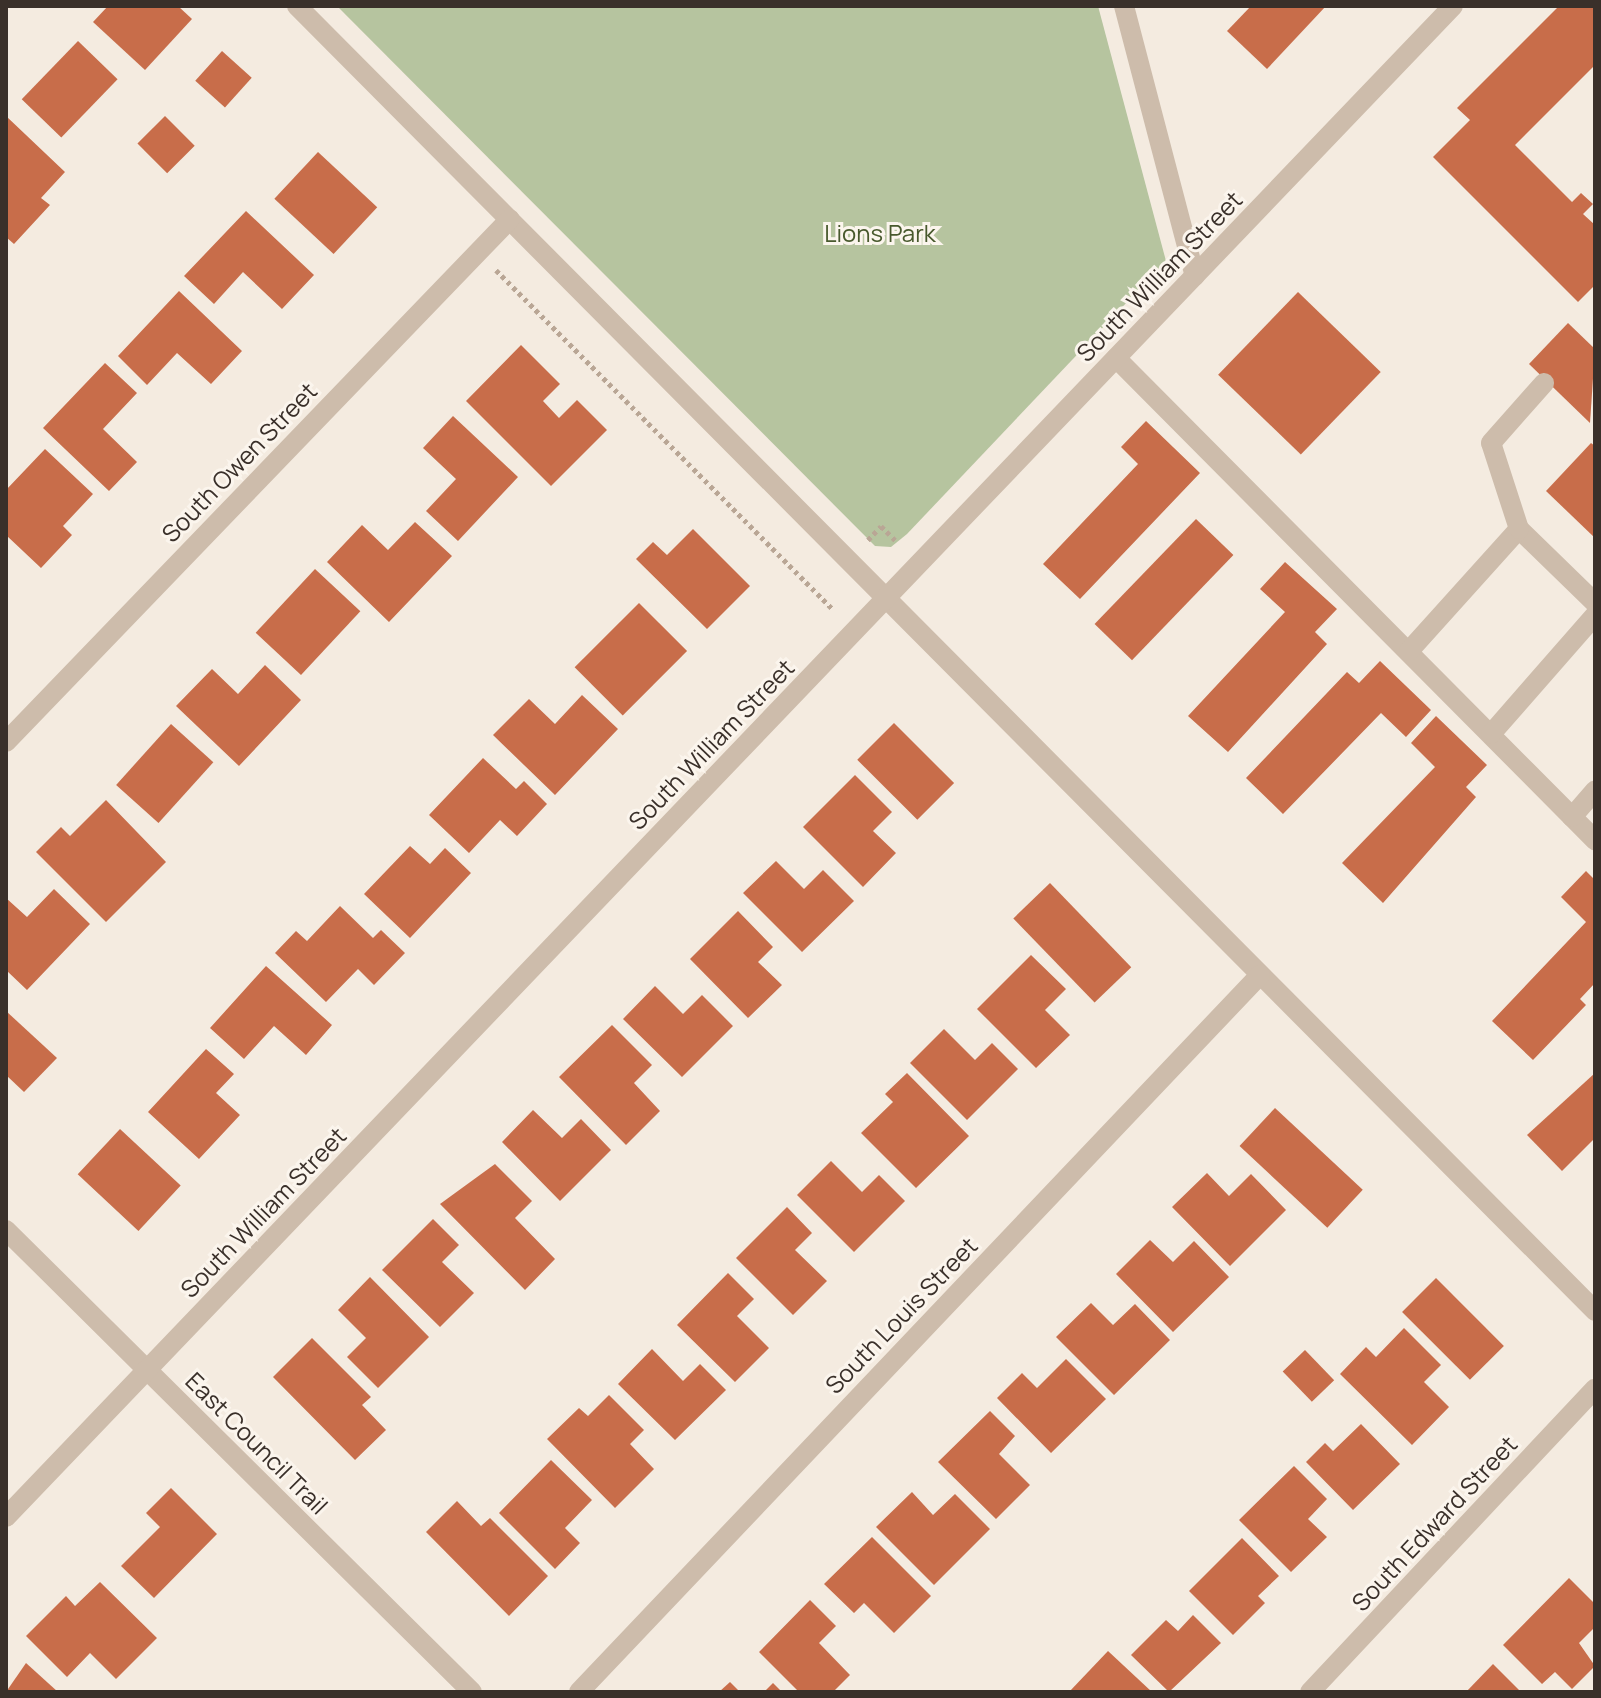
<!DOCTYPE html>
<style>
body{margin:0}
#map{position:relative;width:1601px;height:1698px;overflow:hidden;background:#f4ebe0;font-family:Manrope,sans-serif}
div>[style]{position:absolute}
.green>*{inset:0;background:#b6c49f}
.building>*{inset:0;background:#c86d4a;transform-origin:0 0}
.path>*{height:5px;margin-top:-2.5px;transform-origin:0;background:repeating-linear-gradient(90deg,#b9a695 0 4px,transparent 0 8px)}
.minor>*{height:20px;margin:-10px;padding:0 10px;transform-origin:10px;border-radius:10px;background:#cdbcab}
span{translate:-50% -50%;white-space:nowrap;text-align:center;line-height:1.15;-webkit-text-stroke:6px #fbf5ed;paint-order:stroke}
.park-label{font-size:24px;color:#48592d}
.street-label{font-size:24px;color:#3a302a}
.frame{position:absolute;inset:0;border:8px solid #3a302a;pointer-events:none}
</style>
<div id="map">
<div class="green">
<i style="clip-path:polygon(337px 6px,1098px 6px,1166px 261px,907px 534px,891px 547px,875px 546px)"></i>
</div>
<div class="building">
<i style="clip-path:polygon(108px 6px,178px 6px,192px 19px,145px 70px,93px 22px)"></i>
<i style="clip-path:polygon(1251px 6px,1326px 6px,1267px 69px,1227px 31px)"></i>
<i style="clip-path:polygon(1559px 6px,1595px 6px,1595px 65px,1515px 145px,1572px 202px,1581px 193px,1593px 204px,1583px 214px,1595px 225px,1595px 285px,1578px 302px,1433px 157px,1470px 120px,1457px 108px)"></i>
<i style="left:78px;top:41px;width:55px;height:81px;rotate:44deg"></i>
<i style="left:222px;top:51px;width:40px;height:40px;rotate:42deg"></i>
<i style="clip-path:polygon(6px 116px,65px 172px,41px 198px,50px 205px,14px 244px,6px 237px)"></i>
<i style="left:165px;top:116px;width:42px;height:39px;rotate:45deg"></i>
<i style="left:318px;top:152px;width:81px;height:64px;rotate:43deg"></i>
<i style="clip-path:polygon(246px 211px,314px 275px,282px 309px,243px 272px,214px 304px,184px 276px)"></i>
<i style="clip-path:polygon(179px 291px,242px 351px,211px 384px,177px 353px,147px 385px,118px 356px)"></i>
<i style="left:1298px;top:292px;width:115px;height:115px;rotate:44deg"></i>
<i style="clip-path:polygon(1568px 323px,1595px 349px,1590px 423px,1529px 364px)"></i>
<i style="clip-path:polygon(521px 345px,560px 384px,543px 401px,559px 418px,577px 400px,607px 430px,551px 486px,466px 401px)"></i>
<i style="clip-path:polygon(105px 363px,137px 393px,103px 429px,137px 462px,109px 491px,43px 428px)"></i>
<i style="clip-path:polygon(453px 416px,518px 477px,458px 541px,426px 511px,456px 479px,423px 448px)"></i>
<i style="clip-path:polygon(1146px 421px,1200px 473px,1080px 599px,1043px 564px,1138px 464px,1121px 447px)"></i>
<i style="clip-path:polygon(1591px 443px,1595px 446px,1595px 538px,1546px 491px)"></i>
<i style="clip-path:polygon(45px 449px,93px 494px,63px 526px,72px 535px,41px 568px,6px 535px,6px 490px)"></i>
<i style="left:1196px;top:519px;width:52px;height:146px;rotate:44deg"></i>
<i style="clip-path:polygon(415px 522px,452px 556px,389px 622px,327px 562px,362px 525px,388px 550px)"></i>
<i style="clip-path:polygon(693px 529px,750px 586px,707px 629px,636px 559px,653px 542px,667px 555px)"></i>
<i style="clip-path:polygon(1285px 562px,1337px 609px,1315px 632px,1327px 644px,1228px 752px,1188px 716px,1285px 612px,1260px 589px)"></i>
<i style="left:315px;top:569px;width:62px;height:87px;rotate:43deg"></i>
<i style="left:639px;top:603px;width:68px;height:91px;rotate:45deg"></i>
<i style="clip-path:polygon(1380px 661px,1431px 710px,1406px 737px,1381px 713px,1283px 814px,1246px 778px,1347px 672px,1359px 683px)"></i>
<i style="clip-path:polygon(265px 665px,301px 700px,239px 766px,176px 706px,212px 669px,238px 694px)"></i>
<i style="clip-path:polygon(582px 695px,618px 729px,555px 795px,493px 735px,529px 699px,555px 724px)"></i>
<i style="clip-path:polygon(1436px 716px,1487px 765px,1466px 787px,1476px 797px,1383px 903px,1342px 863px,1435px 767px,1411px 743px)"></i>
<i style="left:894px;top:723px;width:85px;height:52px;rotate:45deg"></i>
<i style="left:171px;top:724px;width:57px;height:82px;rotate:42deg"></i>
<i style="clip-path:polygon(483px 758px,516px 789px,524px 781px,547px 804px,517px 836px,500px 820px,469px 853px,429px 815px)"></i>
<i style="clip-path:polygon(855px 775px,892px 812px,873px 831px,896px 853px,863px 887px,803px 827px)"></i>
<i style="clip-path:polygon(106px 800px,166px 862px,106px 922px,36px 852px,61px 827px,70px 836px)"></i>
<i style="clip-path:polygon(410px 846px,430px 864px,445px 848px,471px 873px,410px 938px,364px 894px)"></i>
<i style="clip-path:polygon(776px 861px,804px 889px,823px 870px,854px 901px,802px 952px,743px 893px)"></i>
<i style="clip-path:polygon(1586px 871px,1595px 880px,1595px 983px,1580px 999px,1586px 1005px,1533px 1060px,1492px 1021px,1586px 922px,1561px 897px)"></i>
<i style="left:1050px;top:883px;width:117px;height:51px;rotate:46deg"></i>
<i style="clip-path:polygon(54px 889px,90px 924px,27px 990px,6px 970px,6px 898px,27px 917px)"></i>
<i style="clip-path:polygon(340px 906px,373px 938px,381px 930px,405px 953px,374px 985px,358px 969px,326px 1002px,275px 953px,296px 931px,307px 941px)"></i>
<i style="clip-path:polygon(738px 911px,773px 947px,758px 962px,782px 985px,748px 1018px,690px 959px)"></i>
<i style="clip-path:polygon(1031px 955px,1066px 989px,1045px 1010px,1070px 1035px,1036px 1068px,977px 1009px)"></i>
<i style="clip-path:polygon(266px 966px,332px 1025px,306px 1055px,274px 1026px,244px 1059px,210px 1028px)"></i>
<i style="clip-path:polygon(655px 986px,683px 1014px,702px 995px,733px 1026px,682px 1077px,623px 1019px)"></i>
<i style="clip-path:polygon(6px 1011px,57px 1058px,24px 1092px,6px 1075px)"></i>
<i style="clip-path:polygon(612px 1025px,652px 1065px,634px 1083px,660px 1111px,626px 1145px,559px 1077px)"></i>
<i style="clip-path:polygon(944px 1029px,975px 1060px,992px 1043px,1018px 1069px,967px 1120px,910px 1063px)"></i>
<i style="clip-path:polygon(206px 1049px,234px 1074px,216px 1093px,240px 1115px,199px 1159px,148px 1112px)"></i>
<i style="clip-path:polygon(907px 1073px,969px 1136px,916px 1188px,861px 1133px,893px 1102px,885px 1094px)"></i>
<i style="clip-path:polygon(1595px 1073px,1595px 1138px,1562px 1171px,1527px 1135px)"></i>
<i style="left:1275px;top:1108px;width:120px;height:52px;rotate:43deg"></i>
<i style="clip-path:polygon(533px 1110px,562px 1138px,581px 1119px,611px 1150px,560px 1201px,502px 1142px)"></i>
<i style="left:120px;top:1129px;width:83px;height:62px;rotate:43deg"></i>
<i style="clip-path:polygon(831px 1161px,862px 1192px,879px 1175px,905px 1201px,854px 1252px,797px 1195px)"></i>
<i style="clip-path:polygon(495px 1164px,532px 1201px,515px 1218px,555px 1259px,525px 1290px,440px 1204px)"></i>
<i style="clip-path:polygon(1207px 1173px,1229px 1196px,1251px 1174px,1286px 1210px,1230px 1266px,1172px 1207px)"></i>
<i style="clip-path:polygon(787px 1207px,812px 1233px,795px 1250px,827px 1281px,793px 1315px,736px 1258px)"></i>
<i style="clip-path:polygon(433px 1219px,459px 1245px,442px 1262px,474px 1293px,440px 1327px,382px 1270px)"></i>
<i style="clip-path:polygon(1150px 1240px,1173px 1262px,1194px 1241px,1229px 1277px,1173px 1332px,1116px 1274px)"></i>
<i style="clip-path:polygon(728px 1273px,754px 1299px,737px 1316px,769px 1348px,735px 1382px,677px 1325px)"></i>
<i style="clip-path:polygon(370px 1277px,429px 1337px,378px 1388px,347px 1357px,366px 1338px,338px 1310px)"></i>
<i style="left:1436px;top:1278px;width:96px;height:48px;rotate:45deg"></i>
<i style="clip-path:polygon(1091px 1303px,1113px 1325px,1135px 1304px,1170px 1340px,1114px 1395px,1056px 1337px)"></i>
<i style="clip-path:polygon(1404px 1328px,1441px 1365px,1424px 1382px,1449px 1407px,1412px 1445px,1340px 1374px,1366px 1347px,1376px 1357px)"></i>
<i style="clip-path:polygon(312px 1338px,371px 1397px,362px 1405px,386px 1430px,355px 1460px,273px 1377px)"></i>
<i style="clip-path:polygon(652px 1349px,683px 1381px,700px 1364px,726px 1390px,675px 1440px,618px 1384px)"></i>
<i style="left:1305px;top:1350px;width:42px;height:31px;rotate:46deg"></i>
<i style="clip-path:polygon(1066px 1359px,1106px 1399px,1051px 1453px,997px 1398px,1022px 1373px,1037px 1388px)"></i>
<i style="clip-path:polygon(609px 1395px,644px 1430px,630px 1444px,654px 1469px,615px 1508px,547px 1439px,579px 1408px,588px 1416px)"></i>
<i style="clip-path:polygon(990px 1411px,1015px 1436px,999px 1454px,1030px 1485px,996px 1519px,938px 1462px)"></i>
<i style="clip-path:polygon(1361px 1424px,1400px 1464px,1353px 1510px,1306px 1462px,1325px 1443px,1333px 1451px)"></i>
<i style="clip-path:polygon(551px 1460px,592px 1500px,565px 1528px,580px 1543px,555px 1569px,499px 1513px)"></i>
<i style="clip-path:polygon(1294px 1466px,1327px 1499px,1308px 1519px,1327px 1537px,1291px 1572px,1239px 1520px)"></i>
<i style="clip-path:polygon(171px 1488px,217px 1534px,154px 1598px,121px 1566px,160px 1527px,146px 1513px)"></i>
<i style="clip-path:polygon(912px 1492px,933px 1515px,955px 1494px,990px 1529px,934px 1585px,876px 1527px)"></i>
<i style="clip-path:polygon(457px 1501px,481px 1526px,490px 1518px,548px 1576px,509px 1616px,426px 1532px)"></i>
<i style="clip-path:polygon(872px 1537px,931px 1596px,894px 1633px,864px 1603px,854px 1613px,824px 1584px)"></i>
<i style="clip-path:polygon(1242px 1538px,1279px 1576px,1258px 1596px,1265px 1603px,1233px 1635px,1189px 1591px)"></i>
<i style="clip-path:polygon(1569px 1578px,1595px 1604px,1595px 1627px,1579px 1643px,1595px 1666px,1572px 1689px,1555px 1672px,1542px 1684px,1503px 1645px)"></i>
<i style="clip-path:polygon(100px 1582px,157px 1638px,116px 1679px,90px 1653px,67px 1677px,26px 1636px,66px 1596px,75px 1606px)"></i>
<i style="clip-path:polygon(810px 1600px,836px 1626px,819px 1643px,850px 1675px,833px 1692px,799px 1692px,759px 1652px)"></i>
<i style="clip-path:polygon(1193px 1615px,1221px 1643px,1169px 1692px,1131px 1655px,1166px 1620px,1178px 1631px)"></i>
<i style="clip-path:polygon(1108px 1651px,1152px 1692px,1069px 1692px)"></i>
<i style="clip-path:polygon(26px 1663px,58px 1692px,6px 1692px)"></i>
<i style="clip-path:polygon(1493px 1664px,1521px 1692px,1466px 1692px)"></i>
<i style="clip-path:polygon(730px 1682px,740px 1692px,719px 1692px)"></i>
<i style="clip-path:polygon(773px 1683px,782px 1692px,764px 1692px)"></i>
</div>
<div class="path">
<i style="left:496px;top:270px;width:478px;rotate:45.2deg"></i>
<i style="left:868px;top:540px;width:19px;rotate:-47deg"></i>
<i style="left:881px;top:526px;width:23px;rotate:45deg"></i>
</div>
<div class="minor">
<i style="left:297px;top:6px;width:1841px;rotate:45.15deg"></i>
<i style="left:1124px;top:6px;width:279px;rotate:75.3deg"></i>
<i style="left:1116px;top:358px;width:680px;rotate:45.18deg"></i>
<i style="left:1519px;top:529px;width:106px;rotate:44.2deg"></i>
<i style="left:1409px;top:651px;width:164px;rotate:-48deg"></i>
<i style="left:1519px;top:529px;width:90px;rotate:-108deg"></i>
<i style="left:1491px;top:443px;width:80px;rotate:-48.5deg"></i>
<i style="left:1491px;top:734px;width:158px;rotate:-48.8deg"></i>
<i style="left:6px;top:742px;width:726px;rotate:-46.06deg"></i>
<i style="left:1572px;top:817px;width:35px;rotate:-49deg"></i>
<i style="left:6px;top:1230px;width:656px;rotate:44.75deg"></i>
<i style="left:6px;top:1517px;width:2092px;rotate:-46.24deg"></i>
<i style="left:579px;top:1692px;width:989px;rotate:-46.48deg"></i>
<i style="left:1310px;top:1692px;width:416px;rotate:-46.8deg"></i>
</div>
<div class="park-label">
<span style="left:880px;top:233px">Lions Park</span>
</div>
<div class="street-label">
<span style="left:1159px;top:276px;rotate:-46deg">South William Street</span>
<span style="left:239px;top:462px;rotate:-46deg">South Owen Street</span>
<span style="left:711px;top:744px;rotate:-46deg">South William Street</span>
<span style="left:263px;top:1212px;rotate:-46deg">South William Street</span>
<span style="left:901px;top:1315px;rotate:-46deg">South Louis Street</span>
<span style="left:257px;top:1443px;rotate:45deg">East Council Trail</span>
<span style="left:1434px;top:1523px;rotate:-47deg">South Edward Street</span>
</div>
<div class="frame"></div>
</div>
